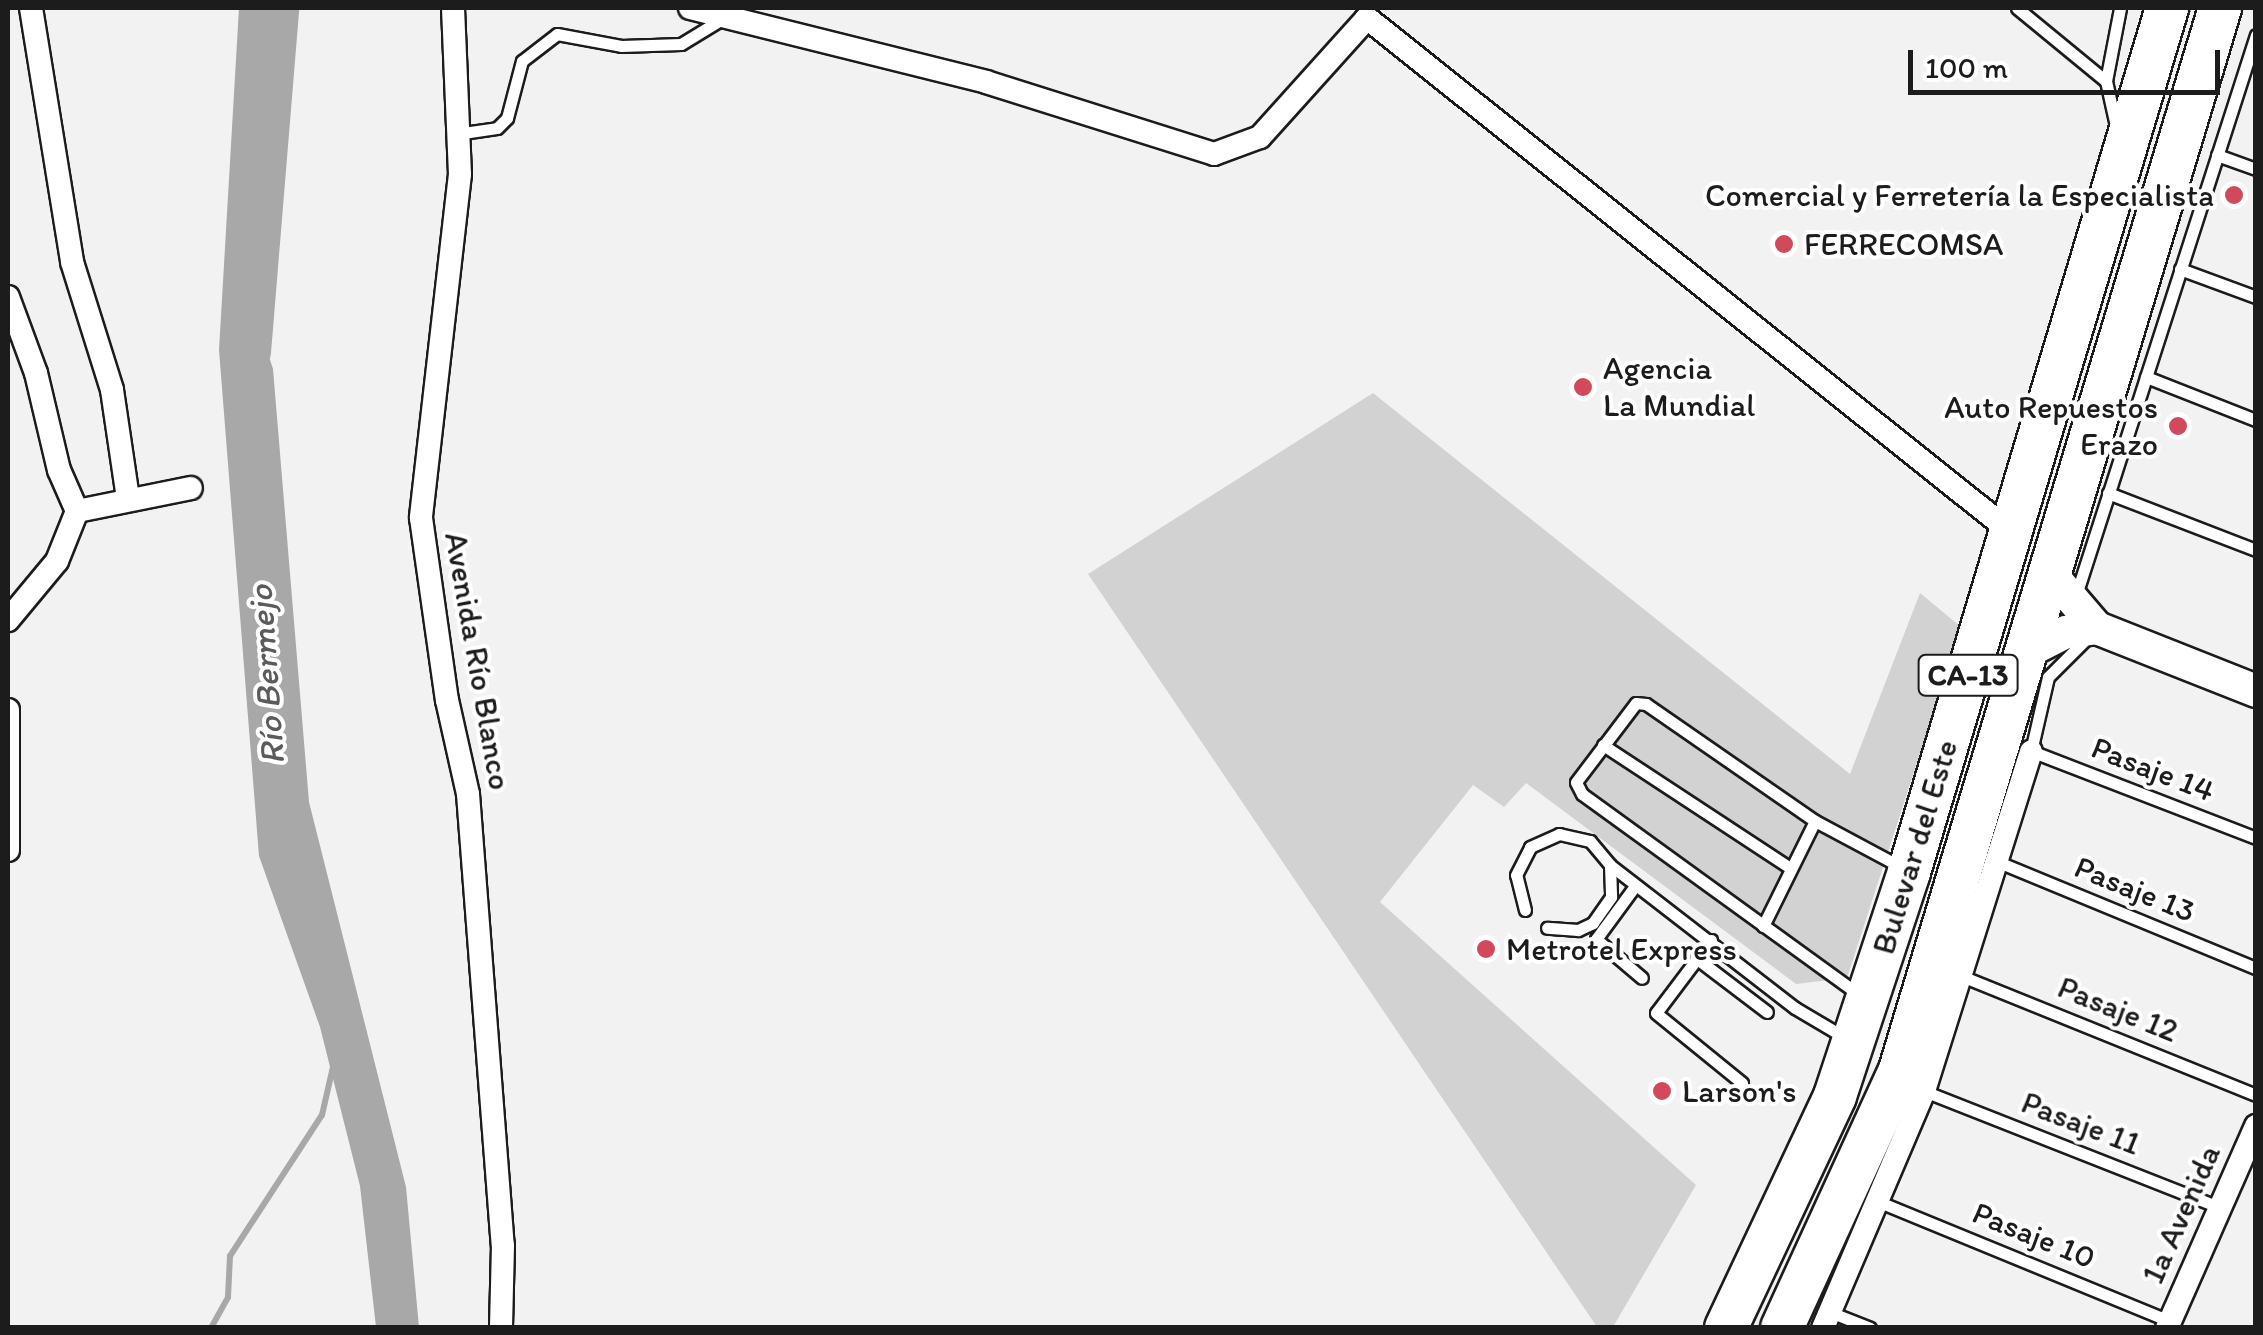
<!DOCTYPE html>
<meta charset="utf-8">
<style>
body{margin:0}
#map{position:relative;width:2263px;height:1335px;overflow:hidden;background:#f2f2f2;font-family:Itim,sans-serif}
div>[style]{position:absolute}
.green>*{inset:0;background:#d2d2d2}
.water>*{inset:0;background:#a8a8a8}
.stream>*{height:6px;margin:-3px;padding:0 3px;transform-origin:3px;border-radius:3px;background:#a8a8a8}
.river>*{height:38px;margin:-19px;padding:0 19px;transform-origin:19px;border-radius:19px;background:#a8a8a8}
.roads{filter:drop-shadow(2px 0 #1c1c1c) drop-shadow(-2px 0 #1c1c1c) drop-shadow(0 2px #1c1c1c) drop-shadow(0 -2px #1c1c1c)}
.lane>*{height:11px;margin:-5.5px;padding:0 5.5px;transform-origin:5.5px;border-radius:5.5px;background:#fff}
.street>*{height:22px;margin:-11px;padding:0 11px;transform-origin:11px;border-radius:11px;background:#fff}
.secondary>*{height:32px;margin:-16px;padding:0 16px;transform-origin:16px;border-radius:16px;background:#fff}
.highway>*{height:42px;margin:-21px;padding:0 21px;transform-origin:21px;border-radius:21px;background:#fff}
.dots>*{width:28px;height:28px;translate:-50% -50%;box-sizing:border-box;border:5px solid #fff;border-radius:50%}
span{translate:-50% -50%;white-space:nowrap;text-align:center;line-height:1.15;-webkit-text-stroke:8px #fff;paint-order:stroke}
.shield-label span{padding:2px 8px;background:#fff;border:2px solid;border-radius:8px;-webkit-text-stroke-width:0}
.shield-label{font-size:30px;color:#1c1c1c;font-weight:700}
.poi-label{font-size:32px;color:#1c1c1c}
.right{translate:-100% -50%;text-align:right}
.left{translate:0 -50%;text-align:left}
.street-label{font-size:32px;color:#1c1c1c}
.water-label{font-size:35px;color:#5b5b5b;font-style:italic}
.frame{position:absolute;inset:0;border:10px solid #1c1c1c;pointer-events:none}
.scale{position:absolute;left:1908px;top:50px;width:312px;height:45px;box-sizing:border-box;border:5px solid #1c1c1c;border-top:0;padding-left:12px;font-size:30px;line-height:35px;white-space:nowrap;color:#1c1c1c;-webkit-text-stroke:8px #fff;paint-order:stroke}
</style>
<div id="map">
<div class="green">
<i style="clip-path:polygon(1373px 393px,1850px 774px,1920px 593px,1961px 627px,1847px 978px,1796px 984px,1526px 783px,1504px 807px,1473px 785px,1380px 902px,1696px 1185px,1613px 1327px,1597px 1327px,1088px 574px)"></i>
</div>
<div class="water">
<i style="clip-path:polygon(239px 8px,279px 8px,280px 66px,252px 304px,273px 369px,309px 802px,406px 1187px,419px 1327px,376px 1327px,360px 1186px,320px 1027px,259px 856px,219px 350px)"></i>
</div>
<div class="stream">
<i style="left:211px;top:1328px;width:35px;rotate:-61deg"></i>
<i style="left:228px;top:1297px;width:41px;rotate:-87.2deg"></i>
<i style="left:230px;top:1256px;width:168px;rotate:-56.9deg"></i>
<i style="left:322px;top:1115px;width:49px;rotate:-77.1deg"></i>
</div>
<div class="river">
<i style="left:252px;top:352px;width:345px;rotate:-85.3deg"></i>
</div>
<div class="roads">
<div class="lane">
<i style="left:2017px;top:8px;width:115px;rotate:39.4deg"></i>
<i style="left:2116px;top:126px;width:46px;rotate:-102.5deg"></i>
<i style="left:2106px;top:81px;width:74px;rotate:-79.1deg"></i>
<i style="left:456px;top:134px;width:41px;rotate:-8.3deg"></i>
<i style="left:497px;top:128px;width:14px;rotate:-45deg"></i>
<i style="left:507px;top:118px;width:59px;rotate:-75.3deg"></i>
<i style="left:522px;top:61px;width:44px;rotate:-37.6deg"></i>
<i style="left:557px;top:34px;width:65px;rotate:10.6deg"></i>
<i style="left:621px;top:46px;width:60px;rotate:-1.9deg"></i>
<i style="left:681px;top:44px;width:48px;rotate:-31.4deg"></i>
<i style="left:2217px;top:155px;width:41px;rotate:19.7deg"></i>
<i style="left:2180px;top:269px;width:81px;rotate:20.2deg"></i>
<i style="left:2146px;top:377px;width:118px;rotate:21.4deg"></i>
<i style="left:2108px;top:493px;width:159px;rotate:21.1deg"></i>
<i style="left:2076px;top:595px;width:588px;rotate:-72.18deg"></i>
<i style="left:2087px;top:638px;width:55px;rotate:135deg"></i>
<i style="left:2048px;top:677px;width:76px;rotate:102.9deg"></i>
<i style="left:2031px;top:751px;width:241px;rotate:21.1deg"></i>
<i style="left:1603px;top:745px;width:224px;rotate:33.3deg"></i>
<i style="left:1996px;top:861px;width:281px;rotate:22.4deg"></i>
<i style="left:1610px;top:865px;width:234px;rotate:37.7deg"></i>
<i style="left:1795px;top:1008px;width:57px;rotate:30.6deg"></i>
<i style="left:1635px;top:886px;width:66px;rotate:126.3deg"></i>
<i style="left:1596px;top:939px;width:60px;rotate:40.3deg"></i>
<i style="left:1525px;top:910px;width:36px;rotate:-104deg"></i>
<i style="left:1516px;top:875px;width:31px;rotate:-63deg"></i>
<i style="left:1530px;top:847px;width:32px;rotate:-24deg"></i>
<i style="left:1559px;top:834px;width:32px;rotate:13deg"></i>
<i style="left:1590px;top:841px;width:31px;rotate:50deg"></i>
<i style="left:1610px;top:865px;width:32px;rotate:88deg"></i>
<i style="left:1611px;top:897px;width:32px;rotate:125deg"></i>
<i style="left:1593px;top:923px;width:17px;rotate:155deg"></i>
<i style="left:1578px;top:930px;width:31px;rotate:-176deg"></i>
<i style="left:1763px;top:926px;width:117px;rotate:-63.7deg"></i>
<i style="left:1711px;top:940px;width:91px;rotate:127deg"></i>
<i style="left:1656px;top:1013px;width:111px;rotate:39.1deg"></i>
<i style="left:1696px;top:958px;width:89px;rotate:37.3deg"></i>
<i style="left:1959px;top:975px;width:320px;rotate:22deg"></i>
<i style="left:1861px;top:996px;width:344px;rotate:-144.1deg"></i>
<i style="left:1582px;top:794px;width:13px;rotate:-117deg"></i>
<i style="left:1576px;top:782px;width:99px;rotate:-52.8deg"></i>
<i style="left:1636px;top:703px;width:10px;rotate:6deg"></i>
<i style="left:1646px;top:704px;width:206px;rotate:34.7deg"></i>
<i style="left:1815px;top:821px;width:98px;rotate:28.1deg"></i>
<i style="left:1924px;top:1091px;width:317px;rotate:21.5deg"></i>
<i style="left:1877px;top:1201px;width:317px;rotate:22.3deg"></i>
<i style="left:1830px;top:1312px;width:43px;rotate:21.8deg"></i>
</div>
<div class="street">
<i style="left:31px;top:8px;width:257px;rotate:80.8deg"></i>
<i style="left:72px;top:262px;width:134px;rotate:72.6deg"></i>
<i style="left:112px;top:390px;width:110px;rotate:81.6deg"></i>
<i style="left:453px;top:8px;width:166px;rotate:87.6deg"></i>
<i style="left:460px;top:174px;width:346px;rotate:96.5deg"></i>
<i style="left:421px;top:518px;width:184px;rotate:81.9deg"></i>
<i style="left:447px;top:700px;width:96px;rotate:77.4deg"></i>
<i style="left:468px;top:794px;width:452px;rotate:85.6deg"></i>
<i style="left:503px;top:1245px;width:83px;rotate:91.4deg"></i>
<i style="left:690px;top:8px;width:305px;rotate:14deg"></i>
<i style="left:986px;top:82px;width:239px;rotate:17.5deg"></i>
<i style="left:1214px;top:154px;width:49px;rotate:-20.3deg"></i>
<i style="left:1260px;top:137px;width:160px;rotate:-48deg"></i>
<i style="left:1367px;top:18px;width:824px;rotate:38.59deg"></i>
<i style="left:8px;top:297px;width:81px;rotate:69.8deg"></i>
<i style="left:36px;top:373px;width:100px;rotate:76.7deg"></i>
<i style="left:59px;top:470px;width:45px;rotate:66.3deg"></i>
<i style="left:77px;top:511px;width:54px;rotate:111.8deg"></i>
<i style="left:57px;top:561px;width:77px;rotate:129.7deg"></i>
<i style="left:77px;top:511px;width:116px;rotate:-11.4deg"></i>
<i style="left:8px;top:710px;width:140px;rotate:90deg"></i>
<i style="left:1823px;top:1328px;width:258px;rotate:-66.9deg"></i>
<i style="left:1924px;top:1091px;width:356px;rotate:-72.5deg"></i>
<i style="left:2167px;top:1328px;width:221px;rotate:-66.2deg"></i>
</div>
<div class="secondary">
<i style="left:2049px;top:572px;width:74px;rotate:49.4deg"></i>
<i style="left:2097px;top:628px;width:171px;rotate:21.6deg"></i>
<i style="left:2025px;top:653px;width:46px;rotate:-27.1deg"></i>
<i style="left:2066px;top:632px;width:31px;rotate:-7deg"></i>
</div>
<div class="highway">
<i style="left:1726px;top:1328px;width:256px;rotate:-64.8deg"></i>
<i style="left:1835px;top:1096px;width:236px;rotate:-71.7deg"></i>
<i style="left:1909px;top:872px;width:902px;rotate:-73.37deg"></i>
<i style="left:1782px;top:1328px;width:284px;rotate:-65.4deg"></i>
<i style="left:1900px;top:1070px;width:1109px;rotate:-73.23deg"></i>
</div>
</div>
<div class="dots">
<i style="left:2234px;top:195px;background:#d1495b"></i>
<i style="left:1784px;top:244px;background:#d1495b"></i>
<i style="left:1583px;top:387px;background:#d1495b"></i>
<i style="left:2178px;top:426px;background:#d1495b"></i>
<i style="left:1486px;top:949px;background:#d1495b"></i>
<i style="left:1662px;top:1091px;background:#d1495b"></i>
</div>
<div class="shield-label">
<span style="left:1968px;top:675px">CA-13</span>
</div>
<div class="poi-label">
<span class="right" style="left:2214px;top:195px">Comercial y Ferretería la Especialista</span>
<span class="left" style="left:1804px;top:244px">FERRECOMSA</span>
<span class="left" style="left:1603px;top:387px">Agencia<br>La Mundial</span>
<span class="right" style="left:2158px;top:426px">Auto Repuestos<br>Erazo</span>
<span class="left" style="left:1506px;top:949px">Metrotel Express</span>
<span class="left" style="left:1682px;top:1091px">Larson's</span>
</div>
<div class="street-label">
<span style="left:478px;top:661px;rotate:80deg">Avenida Río Blanco</span>
<span style="left:2153px;top:769px;rotate:21deg">Pasaje 14</span>
<span style="left:1915px;top:847px;rotate:-73deg">Bulevar del Este</span>
<span style="left:2135px;top:889px;rotate:22deg">Pasaje 13</span>
<span style="left:2118px;top:1009px;rotate:22deg">Pasaje 12</span>
<span style="left:2081px;top:1123px;rotate:21deg">Pasaje 11</span>
<span style="left:2181px;top:1214px;rotate:-66deg">1a Avenida</span>
<span style="left:2034px;top:1235px;rotate:22deg">Pasaje 10</span>
</div>
<div class="water-label">
<span style="left:266px;top:675px;rotate:-94deg">Río Bermejo</span>
</div>
<div class="frame"></div>
<div class="scale">100 m</div>
</div>
